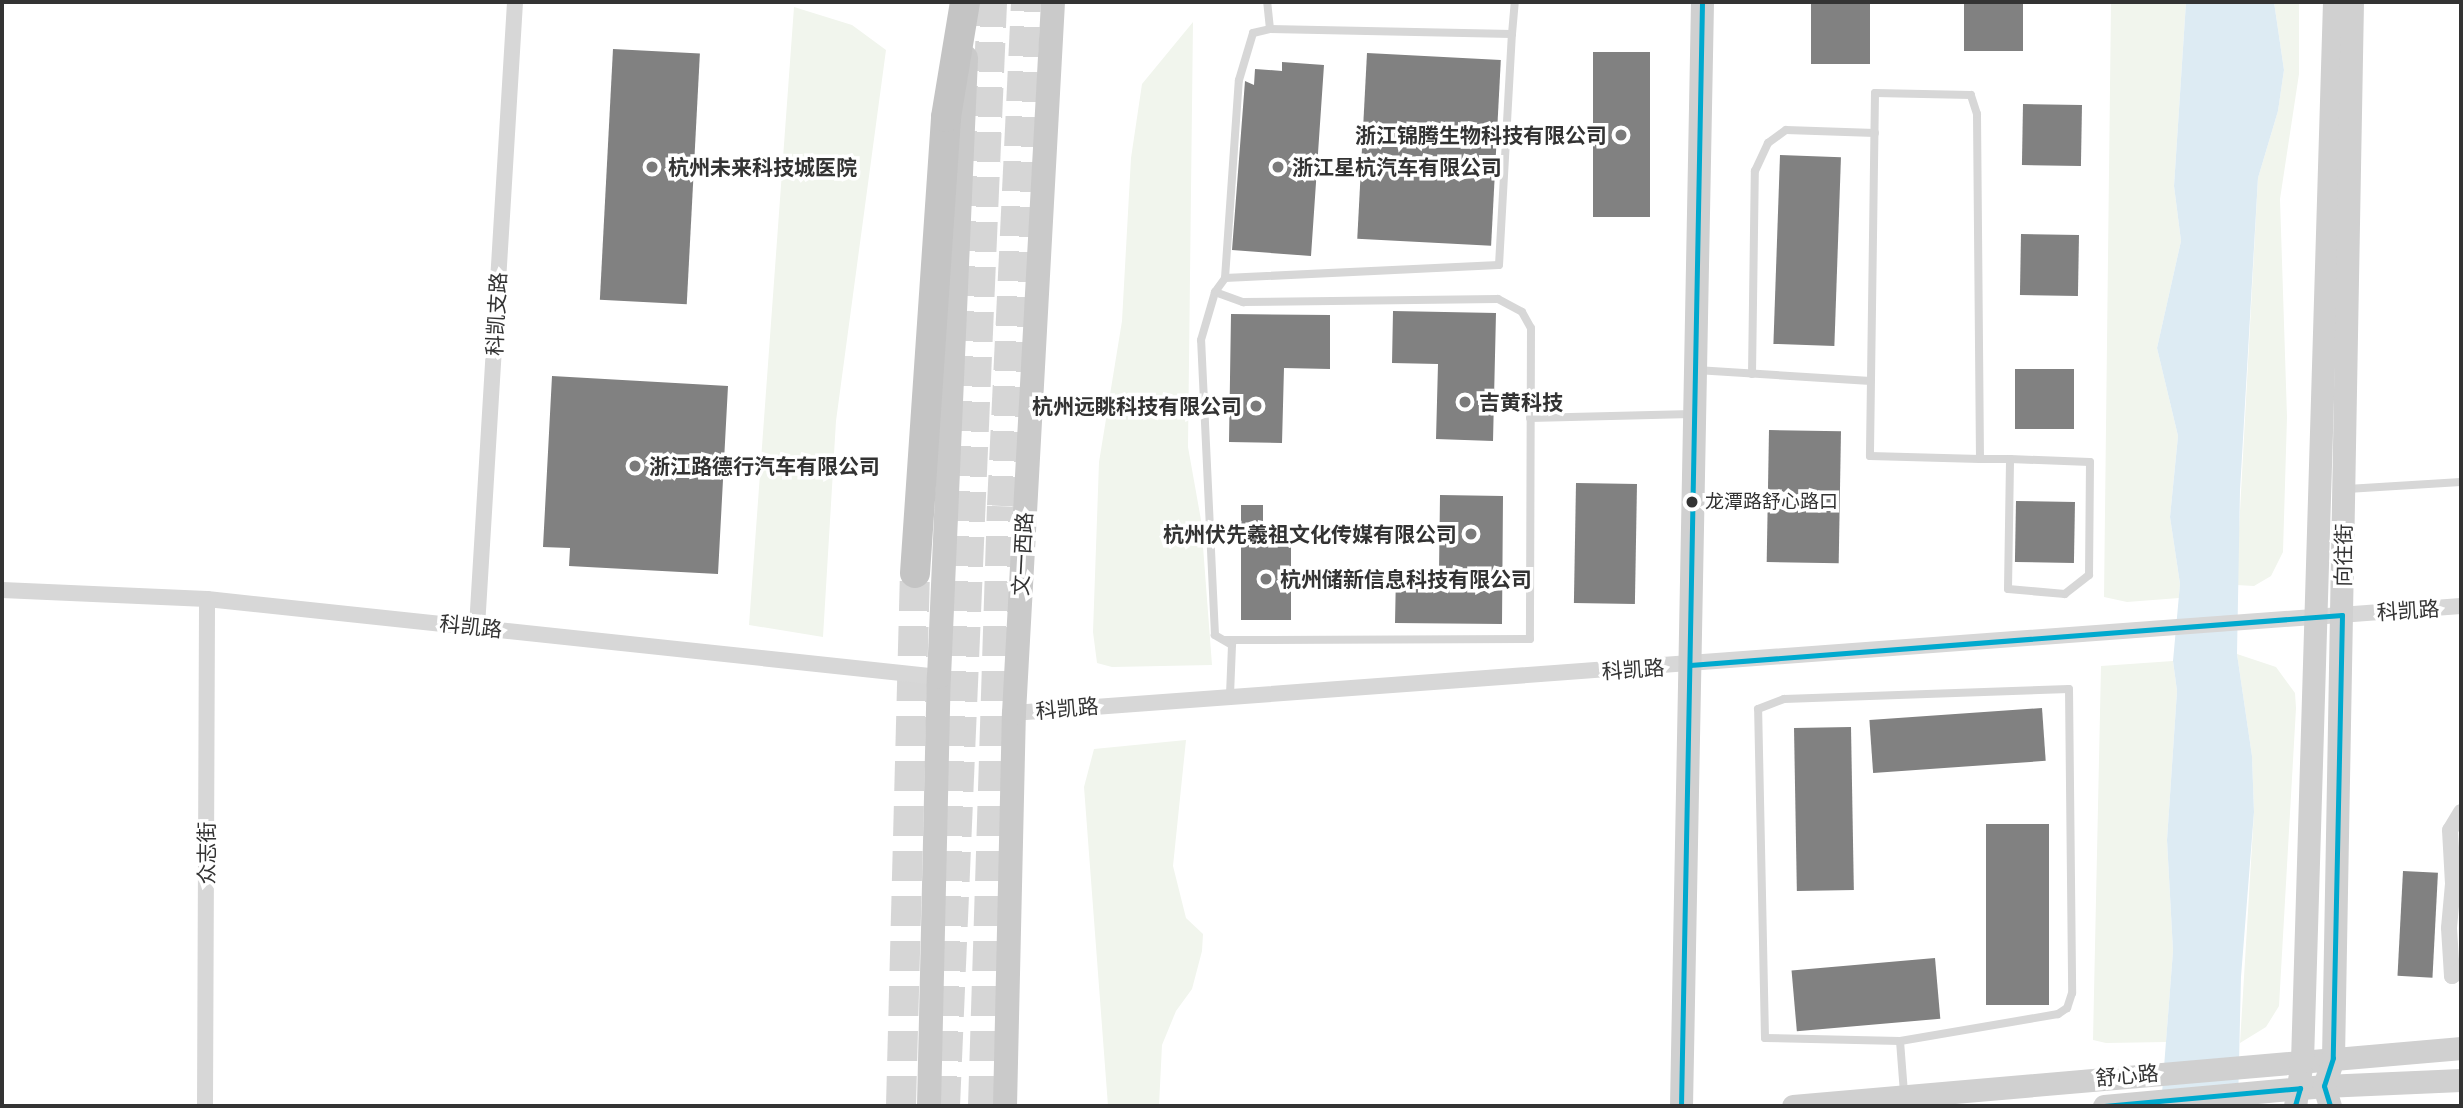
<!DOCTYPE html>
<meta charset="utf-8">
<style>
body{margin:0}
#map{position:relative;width:2463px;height:1108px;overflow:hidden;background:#fff;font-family:"Noto Sans","Noto Sans SC",sans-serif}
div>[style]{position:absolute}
.green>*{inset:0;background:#f1f5ed}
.water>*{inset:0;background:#ddebf3}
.building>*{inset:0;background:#818181;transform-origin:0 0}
.highway-tunnel>*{height:30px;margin-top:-15px;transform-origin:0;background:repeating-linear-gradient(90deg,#d6d6d6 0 30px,transparent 0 45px)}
.lane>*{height:8px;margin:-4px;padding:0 4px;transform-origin:4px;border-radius:4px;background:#d7d7d7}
.street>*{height:16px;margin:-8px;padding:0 8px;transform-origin:8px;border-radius:8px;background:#d7d7d7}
.secondary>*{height:23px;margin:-11.5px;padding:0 11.5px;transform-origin:11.5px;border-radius:11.5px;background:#d0d0d0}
.primary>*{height:24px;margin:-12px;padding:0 12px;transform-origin:12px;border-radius:12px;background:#cacaca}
.highway>*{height:30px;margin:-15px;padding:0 15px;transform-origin:15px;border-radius:15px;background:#c4c4c4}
.bus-1>*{height:5px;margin:-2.5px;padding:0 2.5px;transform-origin:2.5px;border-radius:2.5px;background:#00a9ce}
.dots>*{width:19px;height:19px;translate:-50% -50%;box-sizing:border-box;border:4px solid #fff;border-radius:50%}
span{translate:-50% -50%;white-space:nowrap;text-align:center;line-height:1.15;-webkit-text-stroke:7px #fff;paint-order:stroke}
.bus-label{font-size:19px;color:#333}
.left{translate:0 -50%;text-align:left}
.poi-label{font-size:21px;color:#333;font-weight:700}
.right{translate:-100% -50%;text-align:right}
.street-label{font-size:21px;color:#333}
.frame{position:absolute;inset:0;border:4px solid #333;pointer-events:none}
</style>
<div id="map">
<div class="green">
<i style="clip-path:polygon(2111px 2px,2186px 2px,2174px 186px,2181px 241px,2157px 348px,2178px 436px,2170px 517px,2180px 584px,2179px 598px,2127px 602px,2104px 597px)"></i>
<i style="clip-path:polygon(2274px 2px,2299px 2px,2299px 74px,2280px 199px,2287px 417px,2283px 552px,2271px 576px,2254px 586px,2236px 585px,2258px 178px,2278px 111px,2284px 70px)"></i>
<i style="clip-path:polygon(794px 7px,852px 25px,886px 50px,836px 421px,823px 637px,749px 625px)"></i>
<i style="clip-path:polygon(1193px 22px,1188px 447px,1201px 520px,1212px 665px,1112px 667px,1097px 663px,1093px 632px,1099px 462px,1122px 321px,1131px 158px,1142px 84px)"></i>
<i style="clip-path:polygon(2237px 654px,2276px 667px,2295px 693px,2296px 708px,2279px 1006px,2266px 1027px,2240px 1043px,2254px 812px,2252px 756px)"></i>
<i style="clip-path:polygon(2173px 661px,2177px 691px,2167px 840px,2173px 951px,2166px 1042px,2106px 1043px,2093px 1040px,2101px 666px)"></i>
<i style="clip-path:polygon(1186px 740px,1173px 866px,1186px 918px,1203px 934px,1202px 951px,1192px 989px,1176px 1011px,1162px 1045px,1159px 1106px,1108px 1106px,1084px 787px,1094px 749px)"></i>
</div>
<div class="water">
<i style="clip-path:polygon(2186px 2px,2274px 2px,2284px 70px,2278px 111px,2258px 178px,2240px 491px,2237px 654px,2252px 756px,2254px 812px,2241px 977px,2238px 1106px,2161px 1106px,2173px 951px,2167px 840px,2177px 691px,2173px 661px,2180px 584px,2170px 517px,2178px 436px,2157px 348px,2181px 241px,2174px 186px)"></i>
</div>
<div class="building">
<i style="left:1964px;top:2px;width:59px;height:49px"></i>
<i style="left:1811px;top:4px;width:59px;height:60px"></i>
<i style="left:613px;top:49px;width:87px;height:251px;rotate:3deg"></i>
<i style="left:1593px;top:52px;width:57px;height:165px"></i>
<i style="left:1367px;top:53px;width:134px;height:186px;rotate:3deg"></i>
<i style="clip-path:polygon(1282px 62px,1324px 65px,1311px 256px,1232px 250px,1245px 81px,1254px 85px,1255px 69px,1282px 71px)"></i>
<i style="left:2023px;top:104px;width:59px;height:61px;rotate:1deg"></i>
<i style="left:1780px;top:155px;width:61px;height:189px;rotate:2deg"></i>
<i style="left:2021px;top:234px;width:58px;height:61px;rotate:1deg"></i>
<i style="clip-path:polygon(1393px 311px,1496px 313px,1493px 441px,1436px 439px,1438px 364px,1392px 363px)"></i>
<i style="clip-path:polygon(1231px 314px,1330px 315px,1330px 369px,1284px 368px,1282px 443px,1229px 442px)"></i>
<i style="left:2015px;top:369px;width:59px;height:60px"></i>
<i style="clip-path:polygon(552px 376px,728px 386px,718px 574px,569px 566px,570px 548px,543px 547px)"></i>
<i style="left:1769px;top:430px;width:72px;height:132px;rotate:1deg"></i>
<i style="left:1576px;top:483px;width:61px;height:120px;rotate:1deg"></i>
<i style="clip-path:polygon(1440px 495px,1503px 496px,1502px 624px,1395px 623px,1396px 573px,1439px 573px)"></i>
<i style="left:2016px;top:501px;width:59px;height:61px;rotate:1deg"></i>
<i style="clip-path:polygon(1241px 505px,1263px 505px,1263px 538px,1291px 538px,1291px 620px,1241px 620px)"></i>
<i style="left:2042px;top:708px;width:53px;height:173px;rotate:86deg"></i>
<i style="left:1851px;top:727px;width:163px;height:57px;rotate:89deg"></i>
<i style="left:1986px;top:824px;width:63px;height:181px"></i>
<i style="left:2403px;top:871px;width:35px;height:105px;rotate:3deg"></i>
<i style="left:1935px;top:958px;width:61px;height:144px;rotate:85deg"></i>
</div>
<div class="highway-tunnel">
<i style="left:901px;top:1106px;width:533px;rotate:-88.5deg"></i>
<i style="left:945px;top:1106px;width:1105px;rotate:-87.56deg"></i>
<i style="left:983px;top:1106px;width:600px;rotate:-88.19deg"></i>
<i style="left:1002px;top:506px;width:505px;rotate:-87.27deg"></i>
</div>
<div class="lane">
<i style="left:1270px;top:29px;width:242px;rotate:1.2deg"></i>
<i style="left:1512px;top:34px;width:32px;rotate:-85deg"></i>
<i style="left:1225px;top:278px;width:274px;rotate:-2.7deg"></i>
<i style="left:1499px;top:265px;width:231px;rotate:-86.8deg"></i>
<i style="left:1215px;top:292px;width:30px;rotate:20deg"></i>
<i style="left:1243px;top:302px;width:255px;rotate:-0.7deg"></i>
<i style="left:1498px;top:299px;width:27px;rotate:28deg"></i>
<i style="left:1522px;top:312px;width:18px;rotate:61deg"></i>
<i style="left:1531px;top:328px;width:311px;rotate:90.2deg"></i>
<i style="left:1530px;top:639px;width:305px;rotate:179.8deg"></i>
<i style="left:1696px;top:370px;width:175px;rotate:3.6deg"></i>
<i style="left:1752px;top:374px;width:203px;rotate:-89.2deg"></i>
<i style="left:1755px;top:171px;width:31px;rotate:-65deg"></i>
<i style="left:1768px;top:143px;width:22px;rotate:-36deg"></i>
<i style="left:1786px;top:130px;width:89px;rotate:1.9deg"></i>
<i style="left:1530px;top:418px;width:162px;rotate:-1.4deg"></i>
<i style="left:1980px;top:459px;width:345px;rotate:-90.5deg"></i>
<i style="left:1977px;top:114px;width:20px;rotate:-108deg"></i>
<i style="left:1971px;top:95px;width:96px;rotate:-178.8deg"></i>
<i style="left:1875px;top:93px;width:363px;rotate:90.8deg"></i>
<i style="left:1870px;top:456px;width:110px;rotate:1.6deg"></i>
<i style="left:1980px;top:459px;width:30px"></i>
<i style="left:2010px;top:459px;width:80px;rotate:2.1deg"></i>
<i style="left:2090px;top:462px;width:113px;rotate:90.5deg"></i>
<i style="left:2089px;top:575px;width:31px;rotate:142deg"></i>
<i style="left:2065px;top:594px;width:57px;rotate:-175deg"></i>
<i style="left:2008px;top:589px;width:130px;rotate:-89.1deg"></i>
<i style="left:2347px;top:489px;width:114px;rotate:-3.5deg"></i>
<i style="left:1230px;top:695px;width:50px;rotate:-87.7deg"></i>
<i style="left:1232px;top:645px;width:20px;rotate:-150deg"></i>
<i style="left:1215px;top:635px;width:295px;rotate:-92.7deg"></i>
<i style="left:1201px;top:340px;width:50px;rotate:-73.7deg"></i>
<i style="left:1215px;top:292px;width:17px;rotate:-54deg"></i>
<i style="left:1225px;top:278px;width:198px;rotate:-86deg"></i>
<i style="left:1239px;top:80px;width:49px;rotate:-73.4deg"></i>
<i style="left:1253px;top:33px;width:17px;rotate:-13deg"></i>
<i style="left:1270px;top:29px;width:27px;rotate:-96deg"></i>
<i style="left:1900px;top:1041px;width:135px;rotate:-178.7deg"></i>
<i style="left:1765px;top:1038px;width:329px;rotate:-91.2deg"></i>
<i style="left:1758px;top:709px;width:28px;rotate:-21deg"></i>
<i style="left:1784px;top:699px;width:285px;rotate:-2deg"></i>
<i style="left:2069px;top:689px;width:304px;rotate:89.4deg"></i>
<i style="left:2072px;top:993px;width:16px;rotate:108deg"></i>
<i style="left:2067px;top:1008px;width:11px;rotate:146deg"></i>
<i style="left:2058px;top:1014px;width:160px;rotate:170.3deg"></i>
<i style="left:1900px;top:1041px;width:52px;rotate:85.6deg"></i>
</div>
<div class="street">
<i style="left:2px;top:590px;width:205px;rotate:2.5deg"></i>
<i style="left:207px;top:599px;width:736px;rotate:6.08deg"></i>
<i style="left:477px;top:627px;width:626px;rotate:-86.52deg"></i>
<i style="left:1014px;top:713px;width:1451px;rotate:-4.23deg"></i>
<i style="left:2461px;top:812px;width:21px;rotate:121deg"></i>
<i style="left:2450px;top:830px;width:54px;rotate:86.8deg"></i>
<i style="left:2453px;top:884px;width:44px;rotate:95.2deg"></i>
<i style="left:2449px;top:928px;width:48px;rotate:86.4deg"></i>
<i style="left:2452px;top:976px;width:11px;rotate:-34deg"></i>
<i style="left:205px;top:1106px;width:507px;rotate:-89.77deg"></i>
</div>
<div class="secondary">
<i style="left:1681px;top:1106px;width:1104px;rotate:-88.91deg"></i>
<i style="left:1793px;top:1106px;width:671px;rotate:-4.96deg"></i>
<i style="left:2104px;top:1106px;width:221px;rotate:-5.2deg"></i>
<i style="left:2324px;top:1086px;width:137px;rotate:-2.5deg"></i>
<i style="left:2295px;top:1106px;width:46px;rotate:-81.2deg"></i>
<i style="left:2302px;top:1061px;width:1059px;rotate:-88.27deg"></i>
<i style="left:2330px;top:1106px;width:21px;rotate:-107deg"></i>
<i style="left:2324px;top:1086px;width:29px;rotate:-72deg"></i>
<i style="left:2333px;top:1058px;width:1056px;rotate:-88.97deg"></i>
</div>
<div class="primary">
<i style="left:929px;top:1106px;width:429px;rotate:-88.7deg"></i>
<i style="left:939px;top:677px;width:620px;rotate:-87.5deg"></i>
<i style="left:1005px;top:1106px;width:393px;rotate:-88.7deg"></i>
<i style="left:1014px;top:713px;width:712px;rotate:-86.86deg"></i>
</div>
<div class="highway">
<i style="left:915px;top:573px;width:457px;rotate:-86.1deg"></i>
<i style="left:946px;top:117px;width:117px;rotate:-80.6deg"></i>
</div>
<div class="bus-1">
<i style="left:1690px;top:665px;width:654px;rotate:-4.39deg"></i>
<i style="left:2342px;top:615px;width:443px;rotate:91.2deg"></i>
<i style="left:2333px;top:1058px;width:29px;rotate:108deg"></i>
<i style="left:2324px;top:1086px;width:21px;rotate:73deg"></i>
<i style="left:1681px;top:1106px;width:1104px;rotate:-88.91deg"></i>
<i style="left:2104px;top:1106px;width:197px;rotate:-5.2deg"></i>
<i style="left:2300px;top:1088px;width:19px;rotate:106deg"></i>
</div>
<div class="dots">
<i style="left:1621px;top:135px;background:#7a7a7a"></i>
<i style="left:652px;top:167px;background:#7a7a7a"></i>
<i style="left:1278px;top:167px;background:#7a7a7a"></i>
<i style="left:1465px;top:402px;background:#7a7a7a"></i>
<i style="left:1256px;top:406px;background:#7a7a7a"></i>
<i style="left:635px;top:466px;background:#7a7a7a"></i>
<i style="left:1692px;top:502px;background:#333"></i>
<i style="left:1471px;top:534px;background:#7a7a7a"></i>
<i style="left:1266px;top:579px;background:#7a7a7a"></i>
</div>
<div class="bus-label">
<span class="left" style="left:1705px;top:502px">龙潭路舒心路口</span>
</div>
<div class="poi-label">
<span class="right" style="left:1607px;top:135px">浙江锦腾生物科技有限公司</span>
<span class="left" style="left:668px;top:167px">杭州未来科技城医院</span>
<span class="left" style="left:1292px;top:167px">浙江星杭汽车有限公司</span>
<span class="left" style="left:1479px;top:402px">吉黄科技</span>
<span class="right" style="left:1242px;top:406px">杭州远眺科技有限公司</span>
<span class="left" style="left:649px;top:466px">浙江路德行汽车有限公司</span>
<span class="right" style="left:1457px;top:534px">杭州伏先羲祖文化传媒有限公司</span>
<span class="left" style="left:1280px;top:579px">杭州储新信息科技有限公司</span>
</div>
<div class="street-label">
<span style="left:496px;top:314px;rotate:-87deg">科凯支路</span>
<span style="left:1022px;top:554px;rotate:-87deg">文一西路</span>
<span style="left:2343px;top:555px;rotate:-89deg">向往街</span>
<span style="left:2408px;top:610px;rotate:-4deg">科凯路</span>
<span style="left:471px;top:626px;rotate:6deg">科凯路</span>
<span style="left:1633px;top:669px;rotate:-4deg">科凯路</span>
<span style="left:1067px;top:708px;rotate:-5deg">科凯路</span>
<span style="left:206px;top:853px;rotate:-90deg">众志街</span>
<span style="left:2127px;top:1075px;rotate:-5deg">舒心路</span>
</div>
<div class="frame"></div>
</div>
